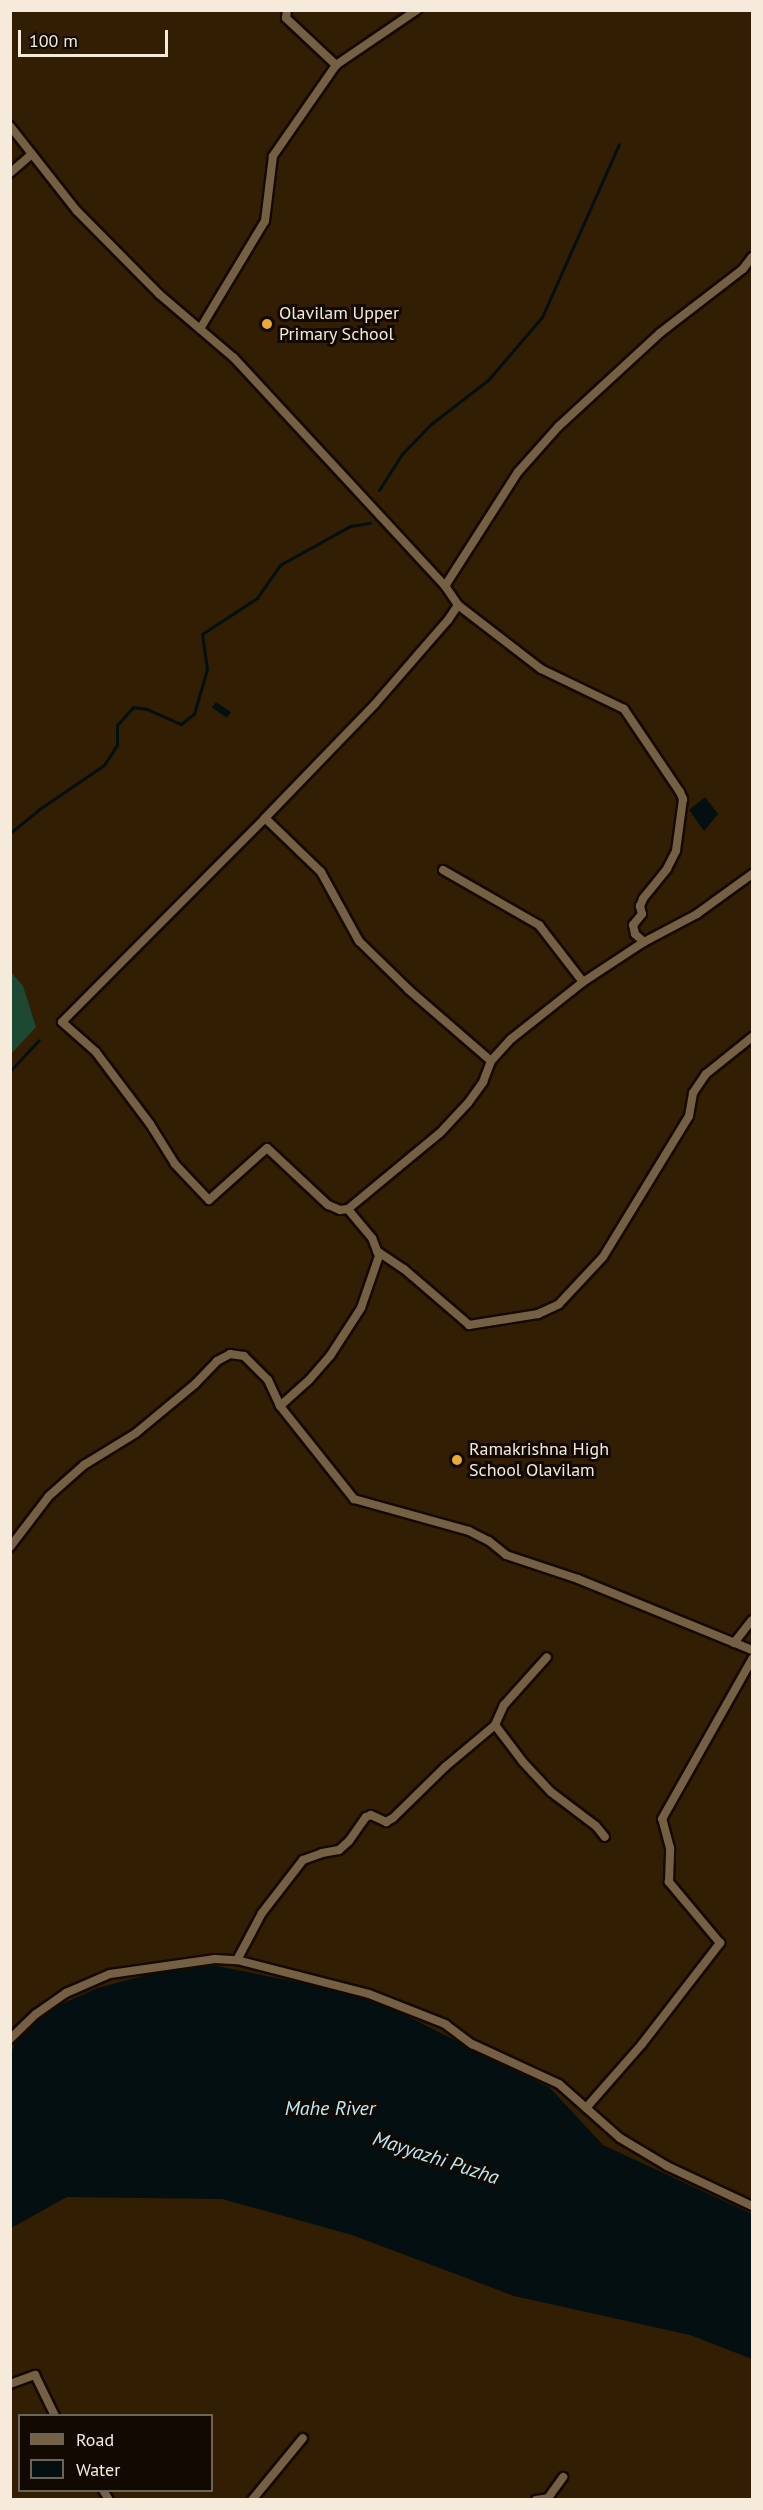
<!DOCTYPE html>
<style>
body{margin:0}
#map{position:relative;width:763px;height:2510px;overflow:hidden;background:#311e03;font-family:"PT Sans",sans-serif}
div>[style]{position:absolute}
.green>*{inset:0;background:#1d4933}
.water>*{inset:0;background:#040f12;transform-origin:0 0}
.stream>*{height:3px;margin:-1.5px;padding:0 1.5px;transform-origin:1.5px;border-radius:1.5px;background:#040f12}
.roads{filter:drop-shadow(2px 0 #160900) drop-shadow(-2px 0 #160900) drop-shadow(0 2px #160900) drop-shadow(0 -2px #160900)}
.street>*{height:8px;margin:-4px;padding:0 4px;transform-origin:4px;border-radius:4px;background:#756043}
.dots>*{width:16px;height:16px;translate:-50% -50%;box-sizing:border-box;border:3px solid #120a02;border-radius:50%}
span{translate:-50% -50%;white-space:nowrap;text-align:center;line-height:1.15;-webkit-text-stroke:6px #120a02;paint-order:stroke}
.poi-label{font-size:18px;color:#f6eada}
.left{translate:0 -50%;text-align:left}
.water-label{font-size:20px;color:#bceaf8;font-style:italic}
.frame{position:absolute;inset:0;border:12px solid #f6eada;pointer-events:none}
.legend{position:absolute;left:18px;top:2414px;width:195px;height:78px;box-sizing:border-box;background:#120a02;border:2px solid #6d6458;margin:0;padding:8px 10px;list-style:none;font-size:18px;color:#f6eada}
.legend li{display:flex;align-items:center;gap:12px;height:30px}
.legend b{width:30px;border:2px solid #6d6458}
.scale{position:absolute;left:18px;top:30px;width:150px;height:27px;box-sizing:border-box;border:3px solid #f6eada;border-top:0;padding-left:8px;font-size:18px;line-height:21px;white-space:nowrap;color:#f6eada;-webkit-text-stroke:4px #120a02;paint-order:stroke}
</style>
<div id="map">
<div class="green">
<i style="clip-path:polygon(11px 972px,23px 986px,36px 1027px,11px 1054px)"></i>
</div>
<div class="water">
<i style="left:216px;top:702px;width:18px;height:7px;rotate:34deg"></i>
<i style="clip-path:polygon(705px 797px,718px 814px,704px 831px,689px 810px)"></i>
<i style="clip-path:polygon(212px 1965px,367px 1996px,550px 2088px,603px 2145px,752px 2214px,752px 2359px,690px 2335px,514px 2296px,352px 2235px,222px 2199px,67px 2197px,11px 2228px,10px 2056px,17px 2038px,41px 2013px,98px 1988px,157px 1972px)"></i>
</div>
<div class="stream">
<i style="left:379px;top:490px;width:43px;rotate:-57.4deg"></i>
<i style="left:402px;top:454px;width:42px;rotate:-46deg"></i>
<i style="left:431px;top:424px;width:72px;rotate:-37.7deg"></i>
<i style="left:488px;top:380px;width:83px;rotate:-49.4deg"></i>
<i style="left:542px;top:317px;width:189px;rotate:-66deg"></i>
<i style="left:10px;top:833px;width:36px;rotate:-39deg"></i>
<i style="left:38px;top:810px;width:80px;rotate:-34.3deg"></i>
<i style="left:104px;top:765px;width:24px;rotate:-57deg"></i>
<i style="left:117px;top:745px;width:20px;rotate:-90deg"></i>
<i style="left:117px;top:725px;width:24px;rotate:-48deg"></i>
<i style="left:133px;top:707px;width:14px;rotate:8deg"></i>
<i style="left:147px;top:709px;width:37px;rotate:24deg"></i>
<i style="left:181px;top:724px;width:16px;rotate:-38deg"></i>
<i style="left:194px;top:714px;width:47px;rotate:-73.9deg"></i>
<i style="left:207px;top:669px;width:35px;rotate:-98deg"></i>
<i style="left:202px;top:634px;width:66px;rotate:-33.2deg"></i>
<i style="left:257px;top:598px;width:40px;rotate:-55.1deg"></i>
<i style="left:280px;top:565px;width:80px;rotate:-29.1deg"></i>
<i style="left:350px;top:526px;width:20px;rotate:-9deg"></i>
<i style="left:10px;top:1071px;width:42px;rotate:-46.9deg"></i>
</div>
<div class="roads">
<div class="street">
<i style="left:287px;top:10px;width:8px;rotate:97deg"></i>
<i style="left:286px;top:18px;width:69px;rotate:43.2deg"></i>
<i style="left:10px;top:126px;width:108px;rotate:51.8deg"></i>
<i style="left:77px;top:211px;width:117px;rotate:45.3deg"></i>
<i style="left:159px;top:294px;width:99px;rotate:40.5deg"></i>
<i style="left:234px;top:358px;width:311px;rotate:47.2deg"></i>
<i style="left:10px;top:173px;width:29px;rotate:-41deg"></i>
<i style="left:200px;top:329px;width:126px;rotate:-59deg"></i>
<i style="left:265px;top:221px;width:65px;rotate:-83deg"></i>
<i style="left:273px;top:156px;width:111px;rotate:-55.3deg"></i>
<i style="left:336px;top:65px;width:98px;rotate:-34.2deg"></i>
<i style="left:458px;top:605px;width:105px;rotate:37.6deg"></i>
<i style="left:541px;top:669px;width:92px;rotate:25.7deg"></i>
<i style="left:624px;top:709px;width:100px;rotate:56deg"></i>
<i style="left:680px;top:792px;width:8px;rotate:67deg"></i>
<i style="left:683px;top:799px;width:52px;rotate:97.7deg"></i>
<i style="left:676px;top:851px;width:20px;rotate:117deg"></i>
<i style="left:667px;top:869px;width:38px;rotate:129deg"></i>
<i style="left:643px;top:899px;width:8px;rotate:113deg"></i>
<i style="left:640px;top:906px;width:8px;rotate:76deg"></i>
<i style="left:642px;top:914px;width:14px;rotate:129deg"></i>
<i style="left:633px;top:925px;width:9px;rotate:77deg"></i>
<i style="left:635px;top:934px;width:12px;rotate:42deg"></i>
<i style="left:265px;top:818px;width:158px;rotate:-46deg"></i>
<i style="left:375px;top:704px;width:111px;rotate:-49deg"></i>
<i style="left:448px;top:620px;width:18px;rotate:-56deg"></i>
<i style="left:458px;top:605px;width:23px;rotate:-124deg"></i>
<i style="left:445px;top:586px;width:135px;rotate:-57.4deg"></i>
<i style="left:518px;top:472px;width:62px;rotate:-48.3deg"></i>
<i style="left:559px;top:426px;width:137px;rotate:-42.6deg"></i>
<i style="left:660px;top:333px;width:105px;rotate:-37.6deg"></i>
<i style="left:743px;top:269px;width:15px;rotate:-53deg"></i>
<i style="left:443px;top:870px;width:111px;rotate:29.8deg"></i>
<i style="left:539px;top:925px;width:72px;rotate:52.3deg"></i>
<i style="left:348px;top:1209px;width:8px;rotate:173deg"></i>
<i style="left:340px;top:1210px;width:13px;rotate:-157deg"></i>
<i style="left:328px;top:1205px;width:83px;rotate:-136.9deg"></i>
<i style="left:267px;top:1148px;width:78px;rotate:138.1deg"></i>
<i style="left:209px;top:1200px;width:50px;rotate:-133.4deg"></i>
<i style="left:175px;top:1164px;width:47px;rotate:-122deg"></i>
<i style="left:150px;top:1124px;width:90px;rotate:-126.9deg"></i>
<i style="left:96px;top:1052px;width:45px;rotate:-138.6deg"></i>
<i style="left:62px;top:1022px;width:288px;rotate:-45.1deg"></i>
<i style="left:265px;top:818px;width:78px;rotate:44deg"></i>
<i style="left:321px;top:872px;width:79px;rotate:61.2deg"></i>
<i style="left:359px;top:941px;width:70px;rotate:44.4deg"></i>
<i style="left:409px;top:990px;width:108px;rotate:40.9deg"></i>
<i style="left:377px;top:1251px;width:32px;rotate:34deg"></i>
<i style="left:404px;top:1269px;width:86px;rotate:40.7deg"></i>
<i style="left:469px;top:1325px;width:70px;rotate:-9.1deg"></i>
<i style="left:538px;top:1314px;width:23px;rotate:-25deg"></i>
<i style="left:559px;top:1304px;width:64px;rotate:-46.9deg"></i>
<i style="left:603px;top:1257px;width:165px;rotate:-58.6deg"></i>
<i style="left:689px;top:1116px;width:23px;rotate:-80deg"></i>
<i style="left:693px;top:1093px;width:23px;rotate:-56deg"></i>
<i style="left:706px;top:1074px;width:59px;rotate:-38.8deg"></i>
<i style="left:280px;top:1406px;width:119px;rotate:51.5deg"></i>
<i style="left:354px;top:1499px;width:119px;rotate:15.5deg"></i>
<i style="left:469px;top:1531px;width:22px;rotate:27deg"></i>
<i style="left:489px;top:1541px;width:22px;rotate:39deg"></i>
<i style="left:506px;top:1555px;width:76px;rotate:18.4deg"></i>
<i style="left:578px;top:1579px;width:188px;rotate:22.2deg"></i>
<i style="left:10px;top:1547px;width:64px;rotate:-52.6deg"></i>
<i style="left:49px;top:1496px;width:47px;rotate:-41.5deg"></i>
<i style="left:84px;top:1465px;width:61px;rotate:-31.6deg"></i>
<i style="left:136px;top:1433px;width:77px;rotate:-39.7deg"></i>
<i style="left:195px;top:1384px;width:32px;rotate:-46deg"></i>
<i style="left:217px;top:1361px;width:15px;rotate:-28deg"></i>
<i style="left:230px;top:1354px;width:14px;rotate:8deg"></i>
<i style="left:244px;top:1356px;width:34px;rotate:45deg"></i>
<i style="left:268px;top:1380px;width:29px;rotate:65deg"></i>
<i style="left:280px;top:1406px;width:39px;rotate:-42deg"></i>
<i style="left:309px;top:1380px;width:32px;rotate:-49deg"></i>
<i style="left:330px;top:1356px;width:57px;rotate:-57.1deg"></i>
<i style="left:361px;top:1308px;width:55px;rotate:-70.9deg"></i>
<i style="left:379px;top:1256px;width:19px;rotate:-111deg"></i>
<i style="left:372px;top:1238px;width:38px;rotate:-130deg"></i>
<i style="left:348px;top:1209px;width:119px;rotate:-39.6deg"></i>
<i style="left:440px;top:1133px;width:41px;rotate:-47deg"></i>
<i style="left:468px;top:1103px;width:26px;rotate:-54deg"></i>
<i style="left:483px;top:1082px;width:22px;rotate:-69deg"></i>
<i style="left:491px;top:1061px;width:30px;rotate:-48deg"></i>
<i style="left:511px;top:1039px;width:92px;rotate:-38.4deg"></i>
<i style="left:583px;top:982px;width:73px;rotate:-33.3deg"></i>
<i style="left:644px;top:942px;width:60px;rotate:-27.8deg"></i>
<i style="left:697px;top:914px;width:68px;rotate:-36deg"></i>
<i style="left:734px;top:1643px;width:29px;rotate:-52deg"></i>
<i style="left:495px;top:1725px;width:46px;rotate:52.9deg"></i>
<i style="left:523px;top:1762px;width:41px;rotate:47deg"></i>
<i style="left:551px;top:1792px;width:56px;rotate:37.1deg"></i>
<i style="left:596px;top:1826px;width:14px;rotate:51deg"></i>
<i style="left:237px;top:1960px;width:53px;rotate:-62deg"></i>
<i style="left:262px;top:1913px;width:67px;rotate:-52.3deg"></i>
<i style="left:303px;top:1860px;width:20px;rotate:-20deg"></i>
<i style="left:322px;top:1853px;width:17px;rotate:-10deg"></i>
<i style="left:339px;top:1850px;width:13px;rotate:-42deg"></i>
<i style="left:349px;top:1841px;width:29px;rotate:-55deg"></i>
<i style="left:366px;top:1817px;width:5px;rotate:-22deg"></i>
<i style="left:371px;top:1815px;width:17px;rotate:25deg"></i>
<i style="left:386px;top:1822px;width:8px;rotate:-30deg"></i>
<i style="left:393px;top:1818px;width:73px;rotate:-44.4deg"></i>
<i style="left:445px;top:1767px;width:65px;rotate:-40deg"></i>
<i style="left:495px;top:1725px;width:22px;rotate:-66deg"></i>
<i style="left:504px;top:1705px;width:64px;rotate:-48.1deg"></i>
<i style="left:10px;top:2039px;width:36px;rotate:-44deg"></i>
<i style="left:36px;top:2014px;width:37px;rotate:-35deg"></i>
<i style="left:66px;top:1993px;width:48px;rotate:-23.4deg"></i>
<i style="left:110px;top:1974px;width:106px;rotate:-8.1deg"></i>
<i style="left:215px;top:1959px;width:22px;rotate:3deg"></i>
<i style="left:237px;top:1960px;width:136px;rotate:14.4deg"></i>
<i style="left:369px;top:1994px;width:82px;rotate:21.5deg"></i>
<i style="left:445px;top:2024px;width:34px;rotate:37deg"></i>
<i style="left:472px;top:2044px;width:96px;rotate:24.7deg"></i>
<i style="left:559px;top:2084px;width:81px;rotate:41.5deg"></i>
<i style="left:620px;top:2138px;width:55px;rotate:30.8deg"></i>
<i style="left:667px;top:2166px;width:94px;rotate:25.2deg"></i>
<i style="left:586px;top:2108px;width:85px;rotate:-48.8deg"></i>
<i style="left:642px;top:2044px;width:128px;rotate:-52.3deg"></i>
<i style="left:720px;top:1943px;width:80px;rotate:-129.9deg"></i>
<i style="left:669px;top:1882px;width:34px;rotate:-88deg"></i>
<i style="left:670px;top:1848px;width:30px;rotate:-105deg"></i>
<i style="left:662px;top:1819px;width:184px;rotate:-60.6deg"></i>
<i style="left:10px;top:2384px;width:27px;rotate:-20deg"></i>
<i style="left:35px;top:2375px;width:46px;rotate:64deg"></i>
<i style="left:103px;top:2490px;width:12px;rotate:59deg"></i>
<i style="left:252px;top:2500px;width:80px;rotate:-50.6deg"></i>
<i style="left:536px;top:2500px;width:12px;rotate:-9deg"></i>
<i style="left:548px;top:2498px;width:26px;rotate:-54deg"></i>
</div>
</div>
<div class="dots">
<i style="left:267px;top:324px;background:#e8ab37"></i>
<i style="left:457px;top:1460px;background:#e8ab37"></i>
</div>
<div class="poi-label">
<span class="left" style="left:279px;top:324px">Olavilam Upper<br>Primary School</span>
<span class="left" style="left:469px;top:1460px">Ramakrishna High<br>School Olavilam</span>
</div>
<div class="water-label">
<span style="left:330px;top:2108px">Mahe River</span>
<span style="left:436px;top:2158px;rotate:18deg">Mayyazhi Puzha</span>
</div>
<div class="frame"></div>
<ul class="legend">
<li><b style="height:8px;background:#756043"></b>Road</li>
<li><b style="height:16px;background:#040f12"></b>Water</li>
</ul>
<div class="scale">100 m</div>
</div>
